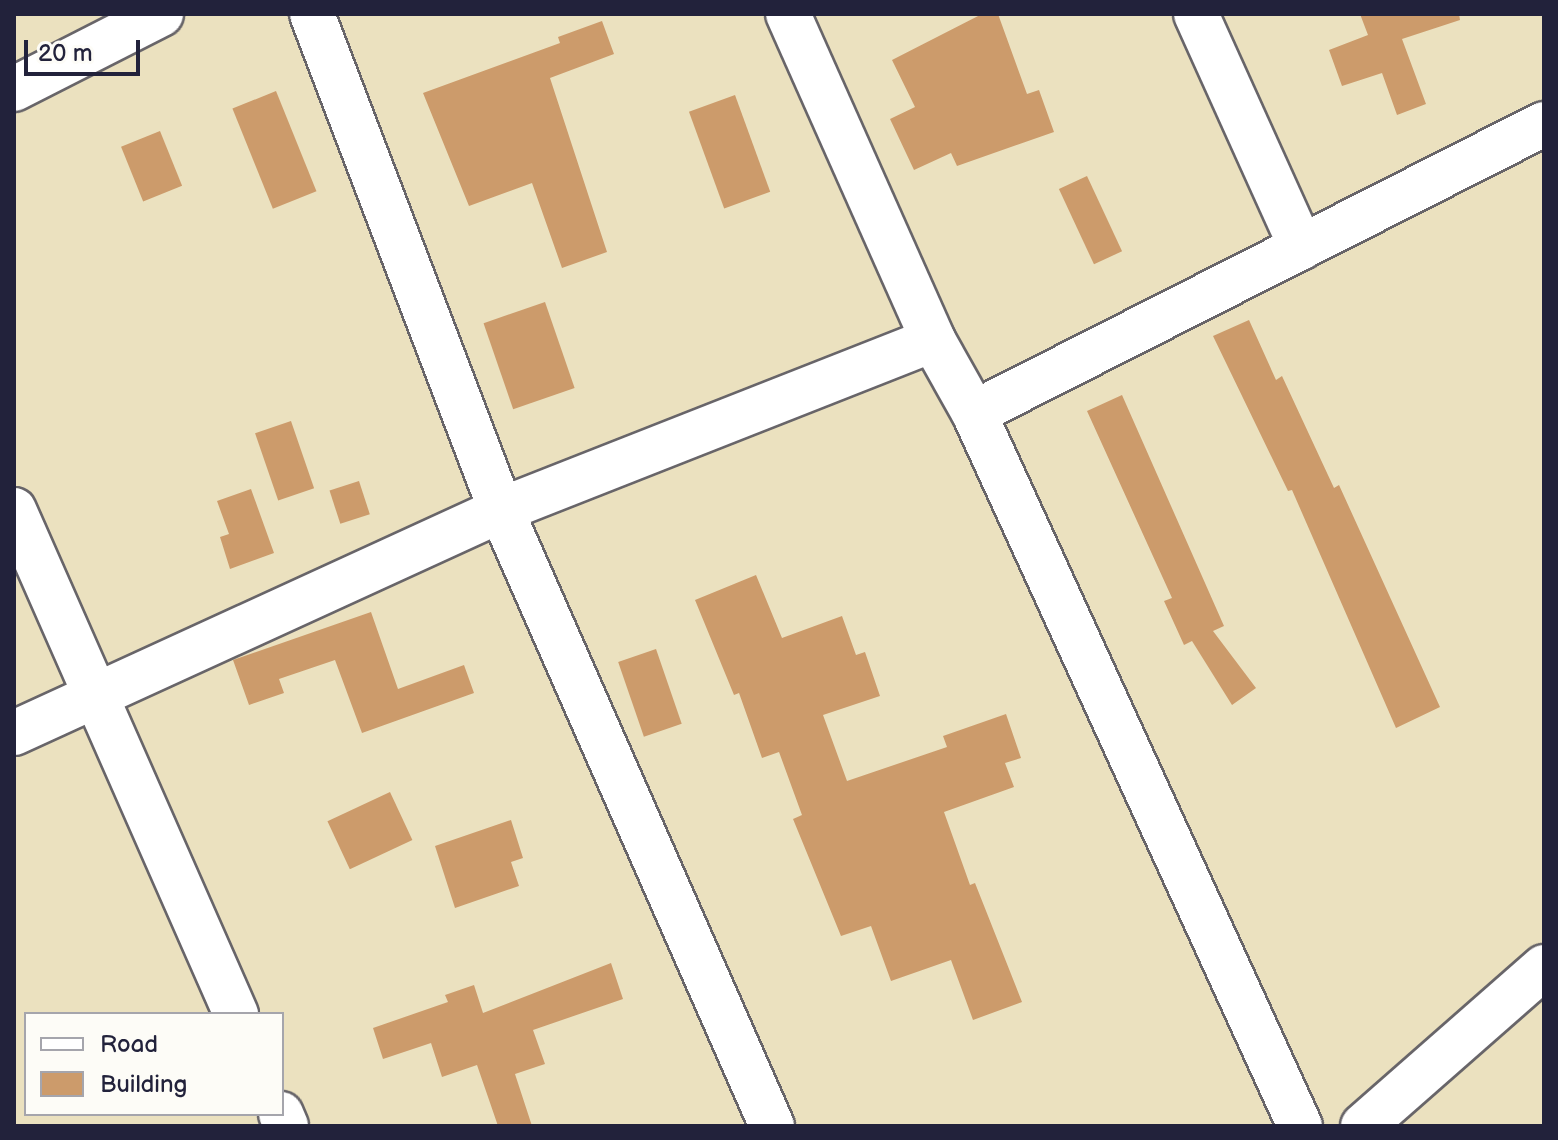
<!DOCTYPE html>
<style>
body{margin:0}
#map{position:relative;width:1558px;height:1140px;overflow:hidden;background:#ebe1bf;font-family:"Balsamiq Sans",sans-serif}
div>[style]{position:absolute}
.building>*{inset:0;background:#cc9b6b;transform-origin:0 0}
.roads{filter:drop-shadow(2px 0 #686569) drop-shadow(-2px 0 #686569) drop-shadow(0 2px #686569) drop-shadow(0 -2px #686569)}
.street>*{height:44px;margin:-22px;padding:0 22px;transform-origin:22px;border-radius:22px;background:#fff}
.secondary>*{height:44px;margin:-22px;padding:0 22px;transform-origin:22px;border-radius:22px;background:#fff}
span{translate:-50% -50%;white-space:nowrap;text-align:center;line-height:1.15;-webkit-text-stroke:6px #fdfcf7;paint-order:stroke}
.frame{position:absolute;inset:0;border:16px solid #22223b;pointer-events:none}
.legend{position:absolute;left:24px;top:1012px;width:260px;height:104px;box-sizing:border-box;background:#fdfcf7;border:2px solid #a5a5ac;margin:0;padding:10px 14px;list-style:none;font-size:24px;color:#22223b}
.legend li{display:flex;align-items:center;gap:16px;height:40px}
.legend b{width:40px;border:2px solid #a5a5ac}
.scale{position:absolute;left:24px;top:40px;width:116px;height:36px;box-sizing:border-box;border:4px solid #22223b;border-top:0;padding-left:10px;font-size:24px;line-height:28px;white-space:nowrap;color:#22223b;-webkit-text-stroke:6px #fdfcf7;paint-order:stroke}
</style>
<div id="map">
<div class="building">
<i style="clip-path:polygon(982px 14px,998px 14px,1027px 94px,1039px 90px,1054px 132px,957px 166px,951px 153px,914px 170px,890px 119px,915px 107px,892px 60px)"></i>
<i style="clip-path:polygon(1360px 14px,1459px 14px,1460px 20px,1402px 39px,1426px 104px,1397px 115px,1382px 73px,1342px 86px,1329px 50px,1368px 35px)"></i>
<i style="clip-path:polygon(602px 21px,614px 54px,550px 78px,607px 252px,562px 268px,532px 183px,469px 206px,423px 93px,560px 43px,558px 37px)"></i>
<i style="left:276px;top:91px;width:108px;height:47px;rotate:68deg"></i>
<i style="left:735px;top:95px;width:103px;height:49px;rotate:70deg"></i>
<i style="left:160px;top:131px;width:59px;height:42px;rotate:68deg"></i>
<i style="left:1087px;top:176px;width:83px;height:31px;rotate:65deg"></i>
<i style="left:545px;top:302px;width:91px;height:65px;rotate:71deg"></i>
<i style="clip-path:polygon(1249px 320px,1276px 380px,1282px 376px,1334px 488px,1339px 485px,1440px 707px,1396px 728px,1292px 490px,1288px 491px,1213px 336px)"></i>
<i style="clip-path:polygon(1122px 395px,1224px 626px,1213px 631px,1256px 688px,1232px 705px,1192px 641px,1184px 645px,1164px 601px,1172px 598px,1087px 411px)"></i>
<i style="left:291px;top:421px;width:71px;height:38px;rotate:71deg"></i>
<i style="left:359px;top:481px;width:35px;height:31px;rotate:72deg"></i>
<i style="clip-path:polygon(251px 489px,274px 553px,230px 569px,220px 537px,229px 534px,217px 501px)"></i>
<i style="clip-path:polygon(756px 575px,782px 638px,842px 616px,856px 655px,865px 652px,880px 696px,823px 715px,847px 781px,947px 747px,943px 736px,1006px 714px,1021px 758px,1005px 763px,1014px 787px,944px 812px,970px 885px,975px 883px,1022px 1002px,973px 1020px,951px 960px,891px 981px,871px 926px,841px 936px,793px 819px,802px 815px,779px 752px,762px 758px,739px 693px,734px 695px,695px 600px)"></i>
<i style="clip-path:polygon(371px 612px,398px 689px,464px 665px,474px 693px,362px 733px,335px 660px,279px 679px,284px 693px,249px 705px,233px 660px)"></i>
<i style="left:656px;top:649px;width:79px;height:40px;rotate:71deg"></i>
<i style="left:390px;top:792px;width:53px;height:69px;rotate:65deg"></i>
<i style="clip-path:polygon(511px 820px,523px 858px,511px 862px,519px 886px,455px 908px,435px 846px)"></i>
<i style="clip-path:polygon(611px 963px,623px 999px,533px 1030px,545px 1064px,515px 1074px,532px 1126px,498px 1126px,477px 1065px,442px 1077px,431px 1043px,383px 1059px,373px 1028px,448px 1002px,445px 995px,474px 985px,483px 1013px)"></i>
</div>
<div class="roads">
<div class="street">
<i style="left:312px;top:14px;width:531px;rotate:69.14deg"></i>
<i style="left:501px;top:510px;width:673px;rotate:66.25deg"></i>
<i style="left:788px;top:14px;width:357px;rotate:66deg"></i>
<i style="left:933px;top:340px;width:84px;rotate:60.7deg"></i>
<i style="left:974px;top:413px;width:784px;rotate:65.43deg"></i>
<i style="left:1196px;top:14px;width:256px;rotate:65.7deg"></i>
<i style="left:14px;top:89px;width:165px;rotate:-27deg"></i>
<i style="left:974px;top:413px;width:639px;rotate:-26.89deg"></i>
<i style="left:14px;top:510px;width:551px;rotate:66.23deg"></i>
<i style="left:14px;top:733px;width:536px;rotate:-24.6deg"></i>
<i style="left:501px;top:510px;width:464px;rotate:-21.5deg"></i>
<i style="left:281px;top:1114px;width:13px;rotate:67deg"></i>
</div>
<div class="secondary">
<i style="left:1363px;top:1126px;width:241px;rotate:-41.3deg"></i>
</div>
</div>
<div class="frame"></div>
<ul class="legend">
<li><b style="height:10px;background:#fff"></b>Road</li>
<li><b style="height:22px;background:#cc9b6b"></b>Building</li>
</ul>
<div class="scale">20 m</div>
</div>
